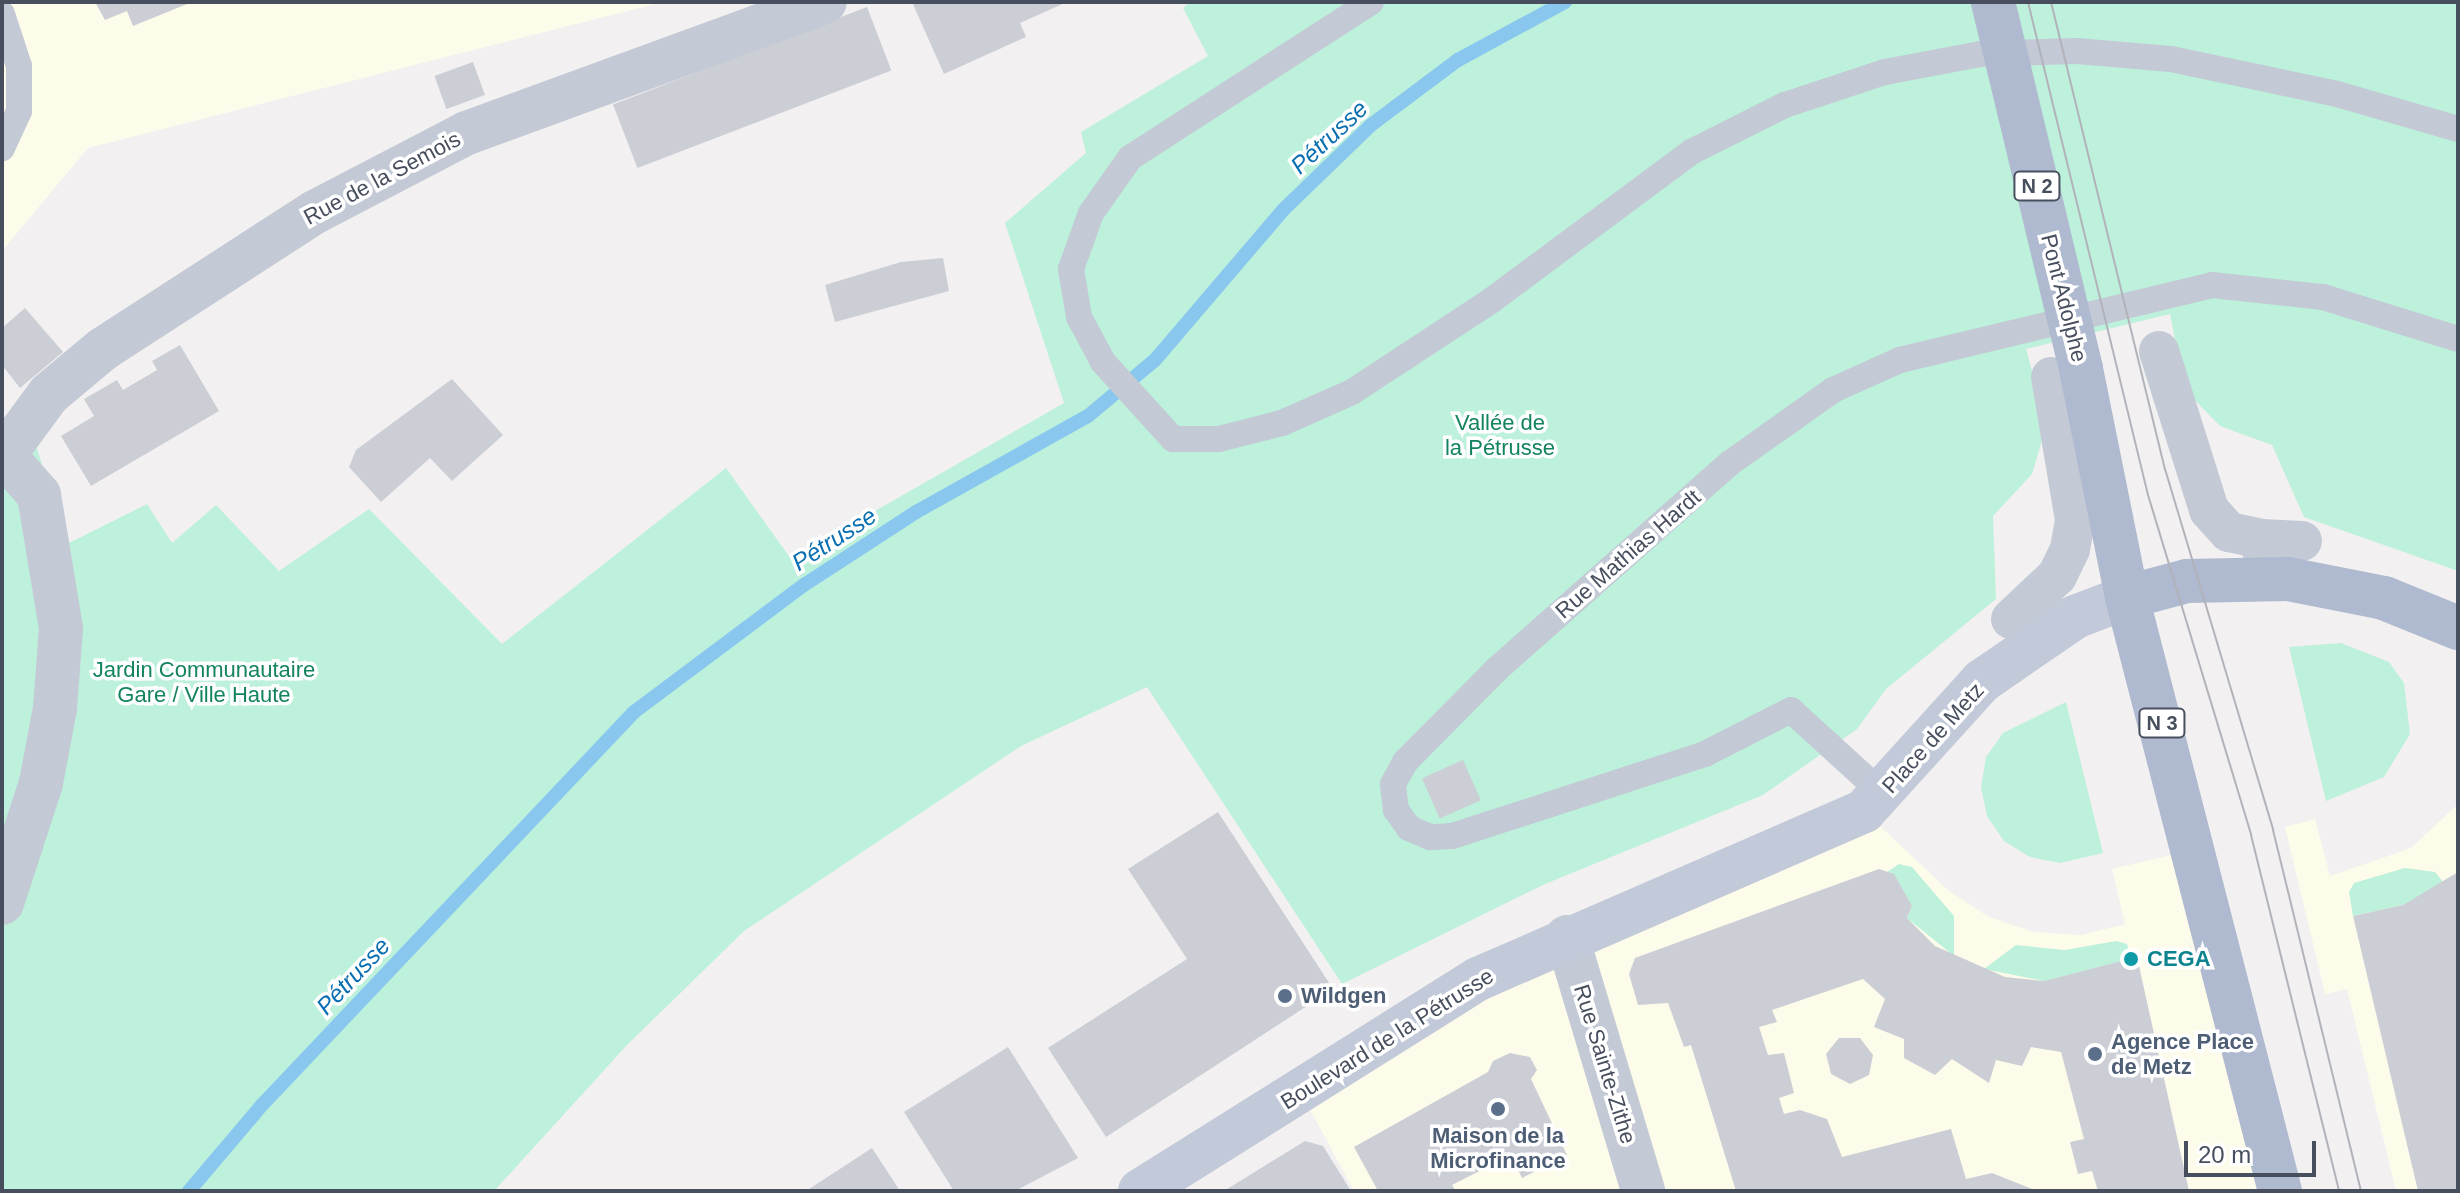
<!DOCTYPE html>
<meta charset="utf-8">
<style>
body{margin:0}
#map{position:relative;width:2460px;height:1193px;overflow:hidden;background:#f2f0f0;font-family:Arial,sans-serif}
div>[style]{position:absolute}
.commercial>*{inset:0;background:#fdfbea}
.green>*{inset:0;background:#bdf1db}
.stream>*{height:14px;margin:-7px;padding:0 7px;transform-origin:7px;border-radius:7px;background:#89c7ef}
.building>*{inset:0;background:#ccced5;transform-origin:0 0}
.service>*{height:26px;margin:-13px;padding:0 13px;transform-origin:13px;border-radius:13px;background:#c3c9d5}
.pedestrian>*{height:40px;margin:-20px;padding:0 20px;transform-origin:20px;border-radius:20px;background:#c3c9d5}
.minor>*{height:44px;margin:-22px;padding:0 22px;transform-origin:22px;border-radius:22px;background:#c3c9d5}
.secondary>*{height:44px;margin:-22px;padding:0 22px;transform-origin:22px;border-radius:22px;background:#c2c9d9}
.primary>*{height:44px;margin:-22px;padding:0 22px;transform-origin:22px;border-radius:22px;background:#afb9cf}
.tram>*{height:2px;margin:-1px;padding:0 1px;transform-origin:1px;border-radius:1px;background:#b2b3ba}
.dots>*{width:22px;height:22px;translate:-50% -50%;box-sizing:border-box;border:4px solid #fff;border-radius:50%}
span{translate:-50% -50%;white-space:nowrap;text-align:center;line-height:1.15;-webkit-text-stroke:7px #fff;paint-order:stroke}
.shield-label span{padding:2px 6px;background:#fff;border:2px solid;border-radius:6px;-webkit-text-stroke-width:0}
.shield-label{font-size:20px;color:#474f5e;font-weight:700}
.street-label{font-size:22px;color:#474f5e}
.park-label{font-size:22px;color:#148360}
.culture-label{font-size:22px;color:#0d838f;font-weight:700}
.left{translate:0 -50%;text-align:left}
.service-label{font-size:22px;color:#4e5e75;font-weight:700}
.water-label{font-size:24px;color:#086eb1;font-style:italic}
.frame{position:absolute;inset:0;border:4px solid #474f5e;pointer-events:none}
.scale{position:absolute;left:2184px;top:1141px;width:132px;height:36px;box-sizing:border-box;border:4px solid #474f5e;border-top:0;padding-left:10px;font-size:24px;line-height:28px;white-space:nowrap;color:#474f5e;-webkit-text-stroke:6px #fff;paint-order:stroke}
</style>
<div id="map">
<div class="commercial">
<i style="clip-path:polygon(2px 2px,663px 2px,88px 148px,2px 251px)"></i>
<i style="clip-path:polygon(2458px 804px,2458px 1191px,2396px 1191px,2347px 989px,2325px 994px,2285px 827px,2315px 819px,2330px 876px,2411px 848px)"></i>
<i style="clip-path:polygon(1864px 811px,1949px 891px,1989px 917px,2034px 932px,2081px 935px,2125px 924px,2112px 869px,2196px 849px,2280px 1191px,1354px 1191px,1301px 1093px,1478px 979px)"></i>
</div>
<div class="green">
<i style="clip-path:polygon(1190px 2px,2458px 2px,2458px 571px,2304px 517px,2272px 445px,2220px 426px,2185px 390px,2170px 314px,2026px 349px,2047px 423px,2032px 474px,1993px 516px,1996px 599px,1886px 689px,1857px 729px,1763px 795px,1545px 884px,1342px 984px,1147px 687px,1021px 746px,744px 931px,627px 1045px,494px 1191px,2px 1191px,2px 489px,35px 442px,67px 544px,147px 504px,172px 543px,216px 505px,279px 571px,369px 509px,502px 644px,726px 468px,791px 559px,1064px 403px,1005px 223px,1086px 153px,1081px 132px,1208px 56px,1183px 8px)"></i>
<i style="clip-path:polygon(2341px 643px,2389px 662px,2404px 683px,2410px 734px,2384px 777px,2326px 801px,2289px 647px)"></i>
<i style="clip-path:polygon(2066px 702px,2103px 853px,2060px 863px,2030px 857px,2004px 841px,1987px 816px,1981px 787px,1986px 757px,2003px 733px)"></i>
<i style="clip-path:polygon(1899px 864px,1912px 867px,1954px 916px,1954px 956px,1907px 918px,1912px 906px,1887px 872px)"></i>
<i style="clip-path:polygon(2405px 868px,2435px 872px,2444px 883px,2403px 905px,2353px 916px,2349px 892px,2354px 883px)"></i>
<i style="clip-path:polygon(2116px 941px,2127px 944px,2131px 959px,2044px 981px,1984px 969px,2016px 945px,2065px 950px)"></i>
</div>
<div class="stream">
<i style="left:189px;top:1191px;width:113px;rotate:-49.7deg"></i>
<i style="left:262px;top:1105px;width:541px;rotate:-46.57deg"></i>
<i style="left:634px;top:712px;width:212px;rotate:-36.8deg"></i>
<i style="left:804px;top:585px;width:134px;rotate:-33.1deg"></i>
<i style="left:916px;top:512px;width:197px;rotate:-29.2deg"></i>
<i style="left:1088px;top:416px;width:87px;rotate:-39.9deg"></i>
<i style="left:1155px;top:360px;width:197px;rotate:-49.5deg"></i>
<i style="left:1283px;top:210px;width:122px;rotate:-44deg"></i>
<i style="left:1371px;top:125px;width:109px;rotate:-36.8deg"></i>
<i style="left:1458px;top:60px;width:122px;rotate:-28.5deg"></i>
</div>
<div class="building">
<i style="clip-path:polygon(95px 2px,192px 2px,133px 26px,127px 11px,105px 20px)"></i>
<i style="clip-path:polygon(912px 2px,1067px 2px,1020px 23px,1026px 37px,944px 74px)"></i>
<i style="left:867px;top:7px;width:68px;height:272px;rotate:69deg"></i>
<i style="left:473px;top:62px;width:35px;height:41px;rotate:70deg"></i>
<i style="clip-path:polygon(943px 258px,949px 291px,835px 322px,825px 285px,901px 262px)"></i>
<i style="clip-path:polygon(25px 308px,63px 352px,20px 388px,2px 365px,2px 328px)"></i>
<i style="clip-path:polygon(180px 345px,219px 411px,91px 486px,61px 436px,94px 416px,84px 399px,117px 380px,123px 390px,157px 370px,152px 361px)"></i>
<i style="clip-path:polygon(452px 379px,503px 435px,452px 481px,430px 458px,381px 502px,349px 467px,356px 450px)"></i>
<i style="left:1463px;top:760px;width:44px;height:45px;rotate:66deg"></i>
<i style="clip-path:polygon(1218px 812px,1333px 989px,1106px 1137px,1048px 1048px,1187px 959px,1128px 869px)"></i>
<i style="clip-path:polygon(1879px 869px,1894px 874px,1912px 906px,1907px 918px,1935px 946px,2005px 977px,2044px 981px,2137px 957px,2189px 1191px,2098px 1191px,2092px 1171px,2078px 1174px,2070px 1142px,2084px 1139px,2061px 1052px,2031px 1047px,2022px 1066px,1996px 1060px,1989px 1083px,1952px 1059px,1935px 1075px,1904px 1058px,1904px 1039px,1874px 1027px,1885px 999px,1863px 979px,1772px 1010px,1777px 1022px,1759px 1027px,1768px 1055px,1784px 1053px,1794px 1093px,1779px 1098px,1784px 1114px,1800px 1110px,1827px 1119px,1842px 1157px,1951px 1129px,1966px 1179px,1992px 1173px,2037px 1191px,1736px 1191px,1691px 1045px,1684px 1047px,1668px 1003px,1638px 1005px,1629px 974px,1635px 958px)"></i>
<i style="clip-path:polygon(2458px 872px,2458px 1191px,2418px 1191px,2353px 916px,2403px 905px)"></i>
<i style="clip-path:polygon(1839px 1038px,1860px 1038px,1873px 1055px,1869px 1075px,1850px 1084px,1831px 1074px,1826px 1054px)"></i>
<i style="clip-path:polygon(1008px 1047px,1078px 1158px,1015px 1191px,954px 1191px,904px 1112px)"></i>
<i style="clip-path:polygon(1510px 1053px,1530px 1057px,1537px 1070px,1531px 1079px,1567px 1155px,1522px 1178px,1511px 1155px,1452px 1185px,1456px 1191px,1378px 1191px,1354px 1147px,1488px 1072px,1493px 1061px)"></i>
<i style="clip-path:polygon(1305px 1141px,1323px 1146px,1351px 1191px,1224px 1191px)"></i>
<i style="clip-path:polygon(872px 1148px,900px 1191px,806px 1191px)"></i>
</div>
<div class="service">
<i style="left:1371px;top:2px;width:287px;rotate:147.1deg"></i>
<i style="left:1130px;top:158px;width:67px;rotate:125.3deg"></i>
<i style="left:1091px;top:213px;width:59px;rotate:109.7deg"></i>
<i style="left:1071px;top:269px;width:49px;rotate:80.5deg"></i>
<i style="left:1079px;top:317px;width:51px;rotate:61.9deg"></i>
<i style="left:1103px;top:362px;width:104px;rotate:47.7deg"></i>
<i style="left:1173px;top:439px;width:46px"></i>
<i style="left:1219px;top:439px;width:65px;rotate:-14.3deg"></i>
<i style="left:1282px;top:423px;width:77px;rotate:-23.9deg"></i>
<i style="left:1352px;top:392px;width:168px;rotate:-33.3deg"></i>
<i style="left:1492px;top:300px;width:248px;rotate:-36.6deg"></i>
<i style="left:1691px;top:152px;width:105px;rotate:-26.6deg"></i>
<i style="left:1785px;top:105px;width:105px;rotate:-18.3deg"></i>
<i style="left:1885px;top:72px;width:97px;rotate:-10.7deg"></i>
<i style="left:1980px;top:54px;width:97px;rotate:-1.8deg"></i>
<i style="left:2077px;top:51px;width:94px;rotate:4.9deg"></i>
<i style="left:2171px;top:59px;width:170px;rotate:11.9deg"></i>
<i style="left:2337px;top:94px;width:126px;rotate:16.1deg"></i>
<i style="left:2px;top:14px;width:55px;rotate:71.9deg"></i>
<i style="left:19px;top:66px;width:45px;rotate:90deg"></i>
<i style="left:19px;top:111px;width:41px;rotate:114.7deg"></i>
<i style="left:1884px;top:795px;width:126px;rotate:-137.6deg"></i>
<i style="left:1791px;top:710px;width:97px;rotate:152.9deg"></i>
<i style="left:1705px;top:754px;width:266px;rotate:162deg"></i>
<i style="left:1452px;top:836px;width:22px;rotate:177deg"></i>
<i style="left:1430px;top:837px;width:23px;rotate:-157deg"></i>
<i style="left:1409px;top:828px;width:22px;rotate:-126deg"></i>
<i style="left:1396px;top:810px;width:26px;rotate:-97deg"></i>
<i style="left:1393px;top:784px;width:25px;rotate:-61deg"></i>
<i style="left:1405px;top:762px;width:129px;rotate:-45.3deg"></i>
<i style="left:1496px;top:670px;width:312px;rotate:-41.5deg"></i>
<i style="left:1730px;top:463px;width:126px;rotate:-35.3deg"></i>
<i style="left:1833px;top:390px;width:73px;rotate:-24.1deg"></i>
<i style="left:1900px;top:360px;width:321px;rotate:-13.5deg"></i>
<i style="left:2212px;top:285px;width:112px;rotate:6.2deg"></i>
<i style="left:2323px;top:297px;width:141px;rotate:17.3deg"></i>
</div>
<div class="pedestrian">
<i style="left:2159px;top:351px;width:167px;rotate:72.5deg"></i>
<i style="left:2209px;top:510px;width:30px;rotate:48deg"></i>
<i style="left:2229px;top:532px;width:33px;rotate:12deg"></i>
<i style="left:2261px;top:539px;width:17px;rotate:83deg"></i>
<i style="left:2261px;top:539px;width:41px;rotate:2.8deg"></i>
<i style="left:2011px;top:619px;width:63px;rotate:-43.1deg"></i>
<i style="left:2057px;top:576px;width:30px;rotate:-64deg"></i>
<i style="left:2070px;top:549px;width:29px;rotate:-80deg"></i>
<i style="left:2075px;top:520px;width:145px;rotate:-99.5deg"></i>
</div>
<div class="minor">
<i style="left:2px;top:458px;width:79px;rotate:-53.7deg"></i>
<i style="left:49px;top:394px;width:70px;rotate:-39.8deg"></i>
<i style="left:103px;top:349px;width:252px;rotate:-32.9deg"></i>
<i style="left:315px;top:212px;width:171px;rotate:-27.5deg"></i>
<i style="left:467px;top:133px;width:381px;rotate:-20.1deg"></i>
<i style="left:2px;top:903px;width:126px;rotate:-72deg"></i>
<i style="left:41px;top:783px;width:76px;rotate:-79.4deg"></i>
<i style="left:55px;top:708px;width:80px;rotate:-85.7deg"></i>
<i style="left:61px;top:628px;width:135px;rotate:-99.4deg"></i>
<i style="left:39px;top:495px;width:53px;rotate:-131.2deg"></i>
<i style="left:1567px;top:937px;width:265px;rotate:73.3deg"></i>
</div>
<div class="secondary">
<i style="left:1140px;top:1191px;width:399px;rotate:-32.1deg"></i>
<i style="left:1478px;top:979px;width:421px;rotate:-23.5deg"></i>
<i style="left:1864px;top:811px;width:176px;rotate:-47.8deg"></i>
<i style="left:1982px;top:681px;width:113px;rotate:-34.5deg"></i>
<i style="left:2075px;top:617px;width:56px;rotate:-21deg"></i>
</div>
<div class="primary">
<i style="left:1993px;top:2px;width:377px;rotate:76.5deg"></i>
<i style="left:2081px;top:369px;width:233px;rotate:78.6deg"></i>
<i style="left:2127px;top:597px;width:613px;rotate:75.56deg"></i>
<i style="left:2127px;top:597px;width:62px;rotate:-14.9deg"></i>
<i style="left:2187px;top:581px;width:101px;rotate:-1.1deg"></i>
<i style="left:2288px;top:579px;width:98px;rotate:11.2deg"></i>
<i style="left:2384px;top:598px;width:80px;rotate:22.1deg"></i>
</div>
<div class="tram">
<i style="left:2028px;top:2px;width:507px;rotate:76.32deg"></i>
<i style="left:2148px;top:495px;width:355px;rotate:73.1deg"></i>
<i style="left:2251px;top:835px;width:367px;rotate:76.1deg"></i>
<i style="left:2051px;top:2px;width:481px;rotate:76.3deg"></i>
<i style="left:2165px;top:469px;width:377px;rotate:73.3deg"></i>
<i style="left:2273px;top:830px;width:372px;rotate:76.3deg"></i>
</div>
<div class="dots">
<i style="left:2131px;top:959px;background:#0f9aa8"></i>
<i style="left:1285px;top:996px;background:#5c6f8a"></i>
<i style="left:2095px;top:1054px;background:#5c6f8a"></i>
<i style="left:1498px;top:1109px;background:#5c6f8a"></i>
</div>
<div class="shield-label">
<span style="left:2037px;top:186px">N 2</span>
<span style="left:2162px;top:723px">N 3</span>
</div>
<div class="street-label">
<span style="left:382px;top:178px;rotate:-28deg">Rue de la Semois</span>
<span style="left:2064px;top:298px;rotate:76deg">Pont Adolphe</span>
<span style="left:1628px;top:554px;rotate:-41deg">Rue Mathias Hardt</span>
<span style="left:1933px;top:738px;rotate:-48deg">Place de Metz</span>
<span style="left:1387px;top:1039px;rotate:-32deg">Boulevard de la Pétrusse</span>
<span style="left:1605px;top:1064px;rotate:73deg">Rue Sainte-Zithe</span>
</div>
<div class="park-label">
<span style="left:1500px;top:435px">Vallée de<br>la Pétrusse</span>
<span style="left:204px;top:682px">Jardin Communautaire<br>Gare / Ville Haute</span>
</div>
<div class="culture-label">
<span class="left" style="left:2147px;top:959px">CEGA</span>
</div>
<div class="service-label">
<span class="left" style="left:1301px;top:996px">Wildgen</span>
<span class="left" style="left:2111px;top:1054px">Agence Place<br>de Metz</span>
<span style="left:1498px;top:1148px">Maison de la<br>Microfinance</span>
</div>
<div class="water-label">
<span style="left:1329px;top:137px;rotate:-43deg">Pétrusse</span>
<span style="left:834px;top:539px;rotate:-33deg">Pétrusse</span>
<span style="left:353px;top:976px;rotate:-47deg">Pétrusse</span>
</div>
<div class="frame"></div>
<div class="scale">20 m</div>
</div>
